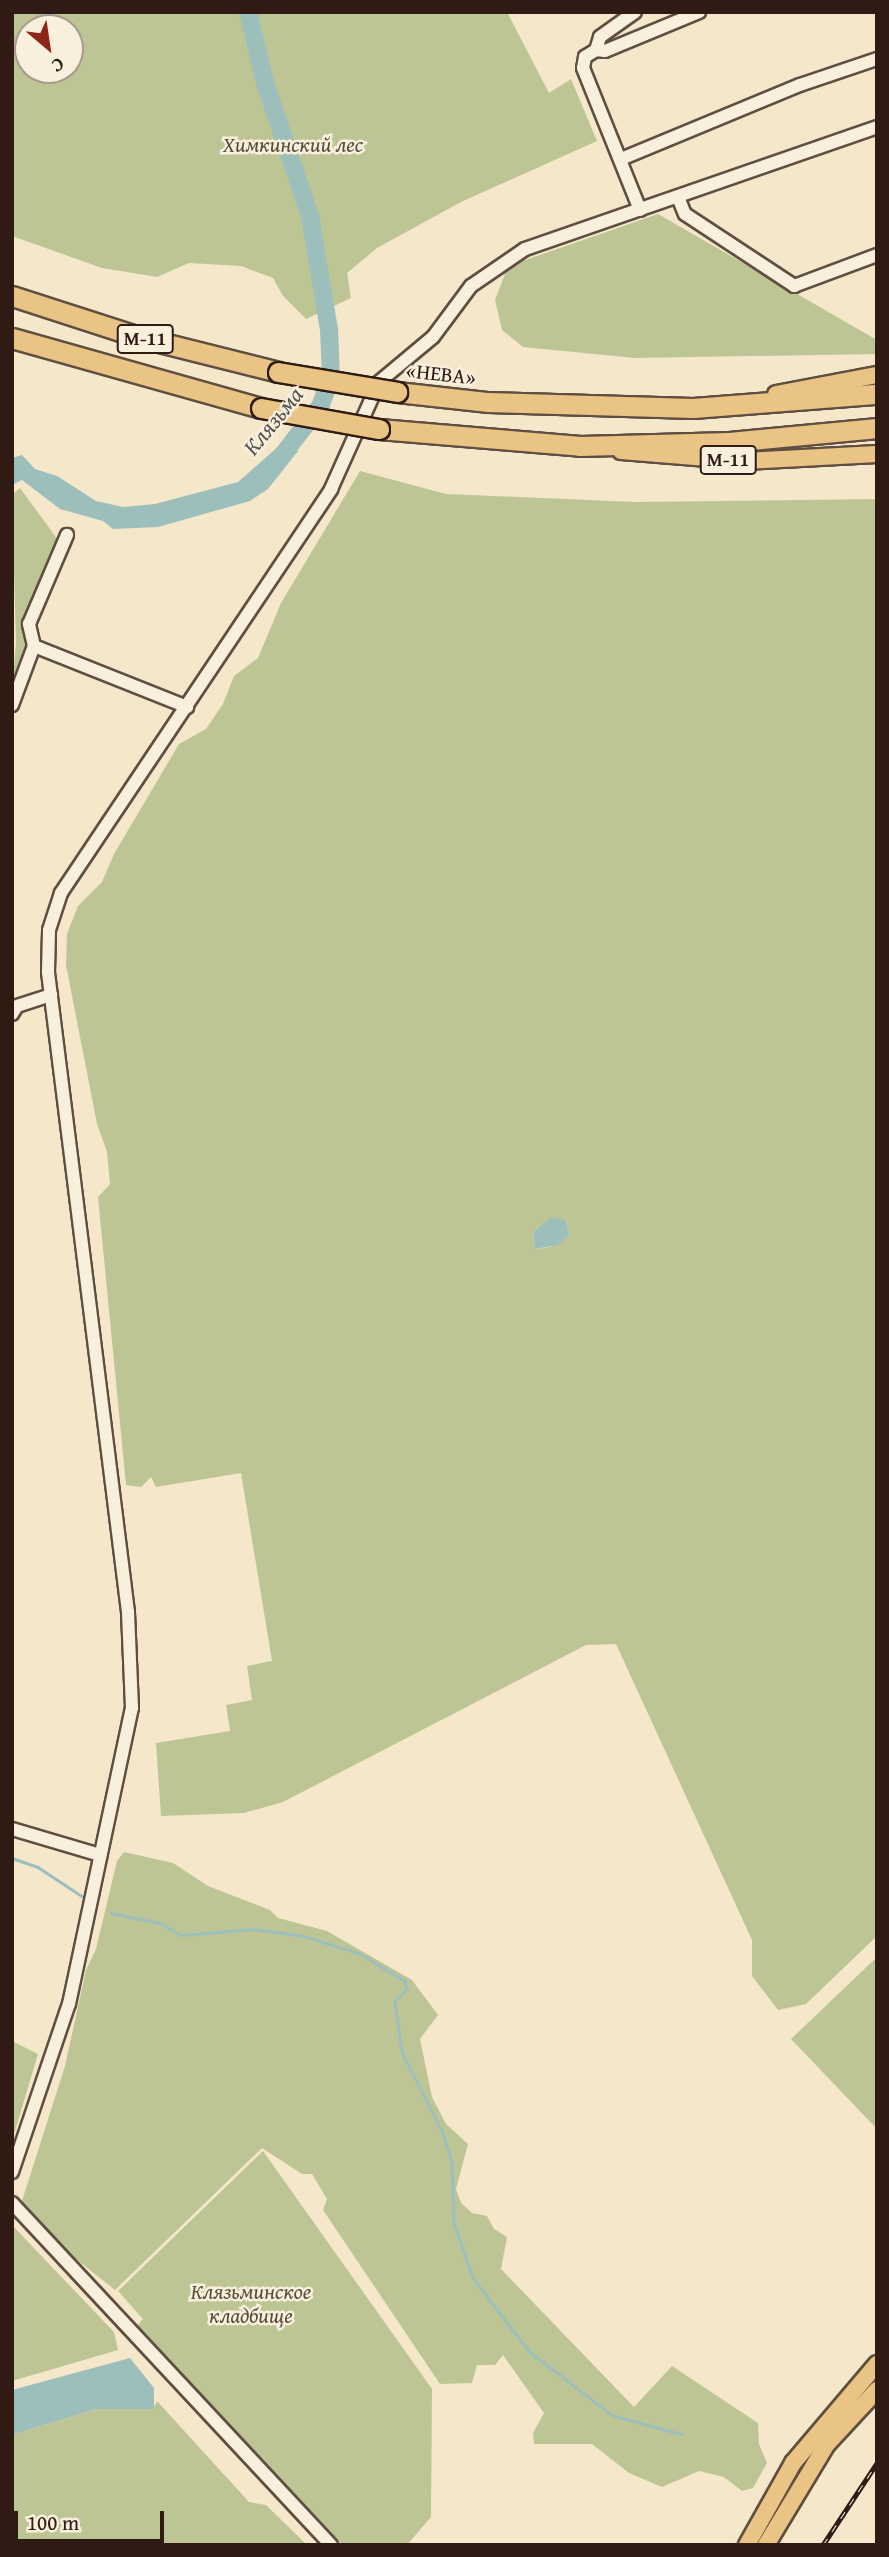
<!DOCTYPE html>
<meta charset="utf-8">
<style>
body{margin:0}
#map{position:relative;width:889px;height:2557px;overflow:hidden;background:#f4e7ca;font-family:"Gentium Book Plus",serif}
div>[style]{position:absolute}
.green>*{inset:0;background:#bec595}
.water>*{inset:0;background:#9dbfbc}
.stream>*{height:2.5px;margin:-1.25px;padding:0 1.25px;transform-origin:1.25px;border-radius:1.25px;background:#9dbfbc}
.river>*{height:18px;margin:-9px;padding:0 9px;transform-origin:9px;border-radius:9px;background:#9dbfbc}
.roads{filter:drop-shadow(2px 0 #604e41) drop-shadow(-2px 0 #604e41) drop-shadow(0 2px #604e41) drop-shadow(0 -2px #604e41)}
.minor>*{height:12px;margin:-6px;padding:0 6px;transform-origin:6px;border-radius:6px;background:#f8efdd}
.major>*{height:16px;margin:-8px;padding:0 8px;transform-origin:8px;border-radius:8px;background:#eac485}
.highway>*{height:19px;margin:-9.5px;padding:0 9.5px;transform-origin:9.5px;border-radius:9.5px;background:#eac485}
.rail>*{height:5px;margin-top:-2.5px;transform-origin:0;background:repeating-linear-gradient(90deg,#f8efdd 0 8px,#2f1b13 0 16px);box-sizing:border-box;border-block:2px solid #2f1b13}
.bridges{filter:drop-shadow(2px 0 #2f1b13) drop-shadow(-2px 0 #2f1b13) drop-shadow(0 2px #2f1b13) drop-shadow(0 -2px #2f1b13)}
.highway-bridge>*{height:19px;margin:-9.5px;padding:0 9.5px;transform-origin:9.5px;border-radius:9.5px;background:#eac485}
span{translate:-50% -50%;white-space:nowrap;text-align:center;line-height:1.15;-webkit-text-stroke:5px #f8efdd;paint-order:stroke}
.shield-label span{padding:2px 5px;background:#f8efdd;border:2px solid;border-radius:5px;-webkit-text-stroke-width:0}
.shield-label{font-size:19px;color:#2f1b13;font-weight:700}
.park-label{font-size:21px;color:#5a4e3a;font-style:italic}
.street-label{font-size:21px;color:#2f1b13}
.water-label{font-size:23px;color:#56544e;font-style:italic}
.frame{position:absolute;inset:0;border:14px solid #2f1b13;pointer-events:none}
.north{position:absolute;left:14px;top:14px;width:70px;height:70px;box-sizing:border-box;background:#f8efdd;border:2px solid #a89a8c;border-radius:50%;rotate:151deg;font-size:19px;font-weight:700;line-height:28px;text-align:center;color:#2f1b13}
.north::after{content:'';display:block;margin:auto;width:24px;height:32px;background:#8f2418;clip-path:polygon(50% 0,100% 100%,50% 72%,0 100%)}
.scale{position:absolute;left:14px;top:2511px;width:150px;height:32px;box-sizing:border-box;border:4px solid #2f1b13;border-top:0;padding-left:9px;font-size:21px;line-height:24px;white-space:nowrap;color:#2f1b13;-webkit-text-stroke:5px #f8efdd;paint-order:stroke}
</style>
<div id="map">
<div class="green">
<i style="clip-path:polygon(evenodd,12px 12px,507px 12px,549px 93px,571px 79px,597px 141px,461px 202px,377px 248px,347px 273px,351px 298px,306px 319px,283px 296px,273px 278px,241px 266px,189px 263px,157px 277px,102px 268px,12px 236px,12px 12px,28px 28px,70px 28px,70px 70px,28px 70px,28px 28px)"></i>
<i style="clip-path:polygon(658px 214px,877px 340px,877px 354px,635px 358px,523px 347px,502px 330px,495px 300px,508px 266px)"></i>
<i style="clip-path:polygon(evenodd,360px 471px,446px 494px,635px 502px,877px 499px,877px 1936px,806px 2004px,778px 2010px,752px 1976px,752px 1940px,616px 1644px,586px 1645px,283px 1802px,244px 1813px,161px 1816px,156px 1743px,230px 1731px,226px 1705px,252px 1700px,247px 1666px,272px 1661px,241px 1473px,156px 1487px,151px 1477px,141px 1487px,126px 1485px,98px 1197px,110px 1184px,107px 1152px,97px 1124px,66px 965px,67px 934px,78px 906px,102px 882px,114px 854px,179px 744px,206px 729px,223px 704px,234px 676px,258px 658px,281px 603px,360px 471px,552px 1218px,566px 1220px,569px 1235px,550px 1247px,535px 1249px,533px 1232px,552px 1218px)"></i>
<i style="clip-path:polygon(20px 488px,61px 544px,12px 690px,16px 643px,12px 495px)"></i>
<i style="clip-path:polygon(124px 1852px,173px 1863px,208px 1886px,270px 1910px,278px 1918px,327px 1931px,412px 1980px,438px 2015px,420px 2039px,432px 2097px,446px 2124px,468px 2144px,456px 2189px,461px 2203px,472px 2213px,487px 2216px,494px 2229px,507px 2237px,501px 2269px,634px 2407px,672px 2366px,758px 2423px,759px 2444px,767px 2463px,753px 2488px,742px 2491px,724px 2477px,699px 2471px,662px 2487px,629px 2473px,592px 2444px,534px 2444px,533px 2433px,544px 2413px,503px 2355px,495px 2365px,477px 2365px,472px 2383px,440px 2384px,323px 2210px,327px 2199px,312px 2174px,302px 2174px,262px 2148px,115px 2290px,60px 2246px,21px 2204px,65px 2066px,86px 1970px,96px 1949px,117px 1861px)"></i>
<i style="clip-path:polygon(877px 1957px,877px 2129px,791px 2039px)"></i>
<i style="clip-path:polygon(12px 2041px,38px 2054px,12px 2141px)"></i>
<i style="clip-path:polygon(263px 2151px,432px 2389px,431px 2517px,407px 2545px,343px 2545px,137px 2326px,143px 2319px,118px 2291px)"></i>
<i style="clip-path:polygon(12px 2225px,114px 2332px,118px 2350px,12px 2381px)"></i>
<i style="clip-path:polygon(157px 2401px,249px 2502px,266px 2505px,307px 2545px,12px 2545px,12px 2435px,96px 2409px,153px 2409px)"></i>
</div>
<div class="water">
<i style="clip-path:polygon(280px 445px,298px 451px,268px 489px,250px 501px,158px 527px,113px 529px,103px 521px,60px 509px,22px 480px,12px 485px,12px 458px,22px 455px,35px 469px,57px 476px,96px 501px,123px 507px,155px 504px,238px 482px)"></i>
<i style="clip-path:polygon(552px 1217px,566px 1220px,569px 1235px,558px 1245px,535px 1249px,533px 1232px)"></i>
<i style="clip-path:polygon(130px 2358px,154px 2388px,154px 2409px,96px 2409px,12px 2435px,12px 2390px)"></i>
</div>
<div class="stream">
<i style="left:12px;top:1858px;width:28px;rotate:19deg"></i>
<i style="left:38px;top:1867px;width:53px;rotate:33.4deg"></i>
<i style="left:111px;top:1913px;width:50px;rotate:11.5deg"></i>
<i style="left:160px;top:1923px;width:25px;rotate:29deg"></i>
<i style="left:182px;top:1935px;width:72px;rotate:-4.8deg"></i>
<i style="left:254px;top:1929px;width:50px;rotate:8deg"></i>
<i style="left:304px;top:1936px;width:60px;rotate:17.5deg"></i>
<i style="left:361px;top:1954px;width:52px;rotate:31.5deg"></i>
<i style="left:405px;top:1981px;width:8px;rotate:76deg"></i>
<i style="left:407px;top:1989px;width:18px;rotate:133deg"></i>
<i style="left:395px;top:2002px;width:50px;rotate:82deg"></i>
<i style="left:402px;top:2052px;width:91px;rotate:63.2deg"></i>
<i style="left:443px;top:2133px;width:30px;rotate:73deg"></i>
<i style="left:452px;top:2162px;width:61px;rotate:88.1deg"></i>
<i style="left:454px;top:2223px;width:58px;rotate:70.9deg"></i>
<i style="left:473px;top:2278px;width:92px;rotate:52.5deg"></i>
<i style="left:529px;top:2351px;width:105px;rotate:37.6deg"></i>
<i style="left:612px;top:2415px;width:72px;rotate:15.4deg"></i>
</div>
<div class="river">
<i style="left:248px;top:12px;width:76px;rotate:76.3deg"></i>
<i style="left:266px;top:86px;width:137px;rotate:71.3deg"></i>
<i style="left:310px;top:216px;width:115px;rotate:80.5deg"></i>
<i style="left:329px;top:329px;width:48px;rotate:87.6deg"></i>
<i style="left:331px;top:377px;width:30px;rotate:110deg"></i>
<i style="left:321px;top:405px;width:77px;rotate:127.6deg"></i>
</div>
<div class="roads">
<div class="minor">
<i style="left:635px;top:12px;width:43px;rotate:144.5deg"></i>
<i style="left:600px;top:37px;width:14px;rotate:107deg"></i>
<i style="left:596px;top:50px;width:9px;rotate:6deg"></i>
<i style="left:605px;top:51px;width:102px;rotate:-22.5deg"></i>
<i style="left:596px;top:50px;width:13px;rotate:148deg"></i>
<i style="left:585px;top:57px;width:11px;rotate:100deg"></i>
<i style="left:583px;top:68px;width:153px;rotate:68.1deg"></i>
<i style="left:621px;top:159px;width:194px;rotate:-22.5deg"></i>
<i style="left:800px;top:85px;width:81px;rotate:-18.7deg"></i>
<i style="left:678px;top:197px;width:18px;rotate:68deg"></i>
<i style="left:685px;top:214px;width:131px;rotate:33.4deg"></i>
<i style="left:794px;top:286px;width:89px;rotate:-20.5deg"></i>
<i style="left:34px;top:646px;width:23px;rotate:-103deg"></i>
<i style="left:29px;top:624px;width:97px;rotate:-66.9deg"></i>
<i style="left:12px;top:705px;width:63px;rotate:-69.6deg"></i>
<i style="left:34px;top:646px;width:165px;rotate:21.7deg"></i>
<i style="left:12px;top:1014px;width:9px;rotate:-58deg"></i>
<i style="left:17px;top:1006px;width:36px;rotate:-18deg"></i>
<i style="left:12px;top:1829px;width:92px;rotate:16.5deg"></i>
<i style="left:12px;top:2172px;width:177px;rotate:-71.3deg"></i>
<i style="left:69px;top:2004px;width:303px;rotate:-78deg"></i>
<i style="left:132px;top:1708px;width:96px;rotate:-92.4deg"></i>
<i style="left:128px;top:1612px;width:645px;rotate:-97.13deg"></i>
<i style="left:48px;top:972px;width:42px;rotate:-88.6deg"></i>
<i style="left:49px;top:930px;width:39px;rotate:-72deg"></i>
<i style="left:61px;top:893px;width:486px;rotate:-56.2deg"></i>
<i style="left:331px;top:489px;width:117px;rotate:-65.8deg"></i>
<i style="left:379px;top:382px;width:70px;rotate:-39.8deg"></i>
<i style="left:433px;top:337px;width:64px;rotate:-53.3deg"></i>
<i style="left:471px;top:286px;width:65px;rotate:-34.4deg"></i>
<i style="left:525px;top:249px;width:373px;rotate:-19.1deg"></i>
<i style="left:12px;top:2203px;width:468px;rotate:47deg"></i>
</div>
<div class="major">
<i style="left:776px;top:394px;width:103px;rotate:-10.7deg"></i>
<i style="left:621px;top:451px;width:124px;rotate:4.6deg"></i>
<i style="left:745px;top:461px;width:132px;rotate:-3deg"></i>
<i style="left:747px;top:2545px;width:94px;rotate:-60.7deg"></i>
<i style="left:793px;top:2463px;width:130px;rotate:-49.7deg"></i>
<i style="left:766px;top:2545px;width:118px;rotate:-58.9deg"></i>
<i style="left:827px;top:2444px;width:74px;rotate:-47.2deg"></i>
</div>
<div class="highway">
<i style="left:12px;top:296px;width:133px;rotate:17.9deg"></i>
<i style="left:139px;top:337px;width:143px;rotate:14.1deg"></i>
<i style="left:12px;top:338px;width:259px;rotate:15.7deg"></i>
<i style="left:397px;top:392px;width:92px;rotate:6.3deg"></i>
<i style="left:488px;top:402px;width:205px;rotate:1.7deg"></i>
<i style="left:693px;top:408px;width:185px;rotate:-4.4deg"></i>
<i style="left:379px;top:429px;width:202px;rotate:4.8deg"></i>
<i style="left:580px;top:446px;width:149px;rotate:-1.5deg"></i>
<i style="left:729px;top:442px;width:149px;rotate:-5.4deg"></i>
</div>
</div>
<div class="rail">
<i style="left:823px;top:2545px;width:98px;rotate:-56.6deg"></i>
</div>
<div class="bridges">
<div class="highway-bridge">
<i style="left:278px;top:372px;width:121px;rotate:9.5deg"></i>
<i style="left:261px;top:408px;width:120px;rotate:10.1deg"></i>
</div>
</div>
<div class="shield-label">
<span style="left:145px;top:339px">М-11</span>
<span style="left:728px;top:460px">М-11</span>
</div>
<div class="park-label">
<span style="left:293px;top:145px">Химкинский лес</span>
<span style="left:251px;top:2304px">Клязьминское<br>кладбище</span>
</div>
<div class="street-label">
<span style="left:441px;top:374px;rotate:6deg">«НЕВА»</span>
</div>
<div class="water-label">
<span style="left:273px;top:421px;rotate:-51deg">Клязьма</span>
</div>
<div class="frame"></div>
<div class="north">С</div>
<div class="scale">100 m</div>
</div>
